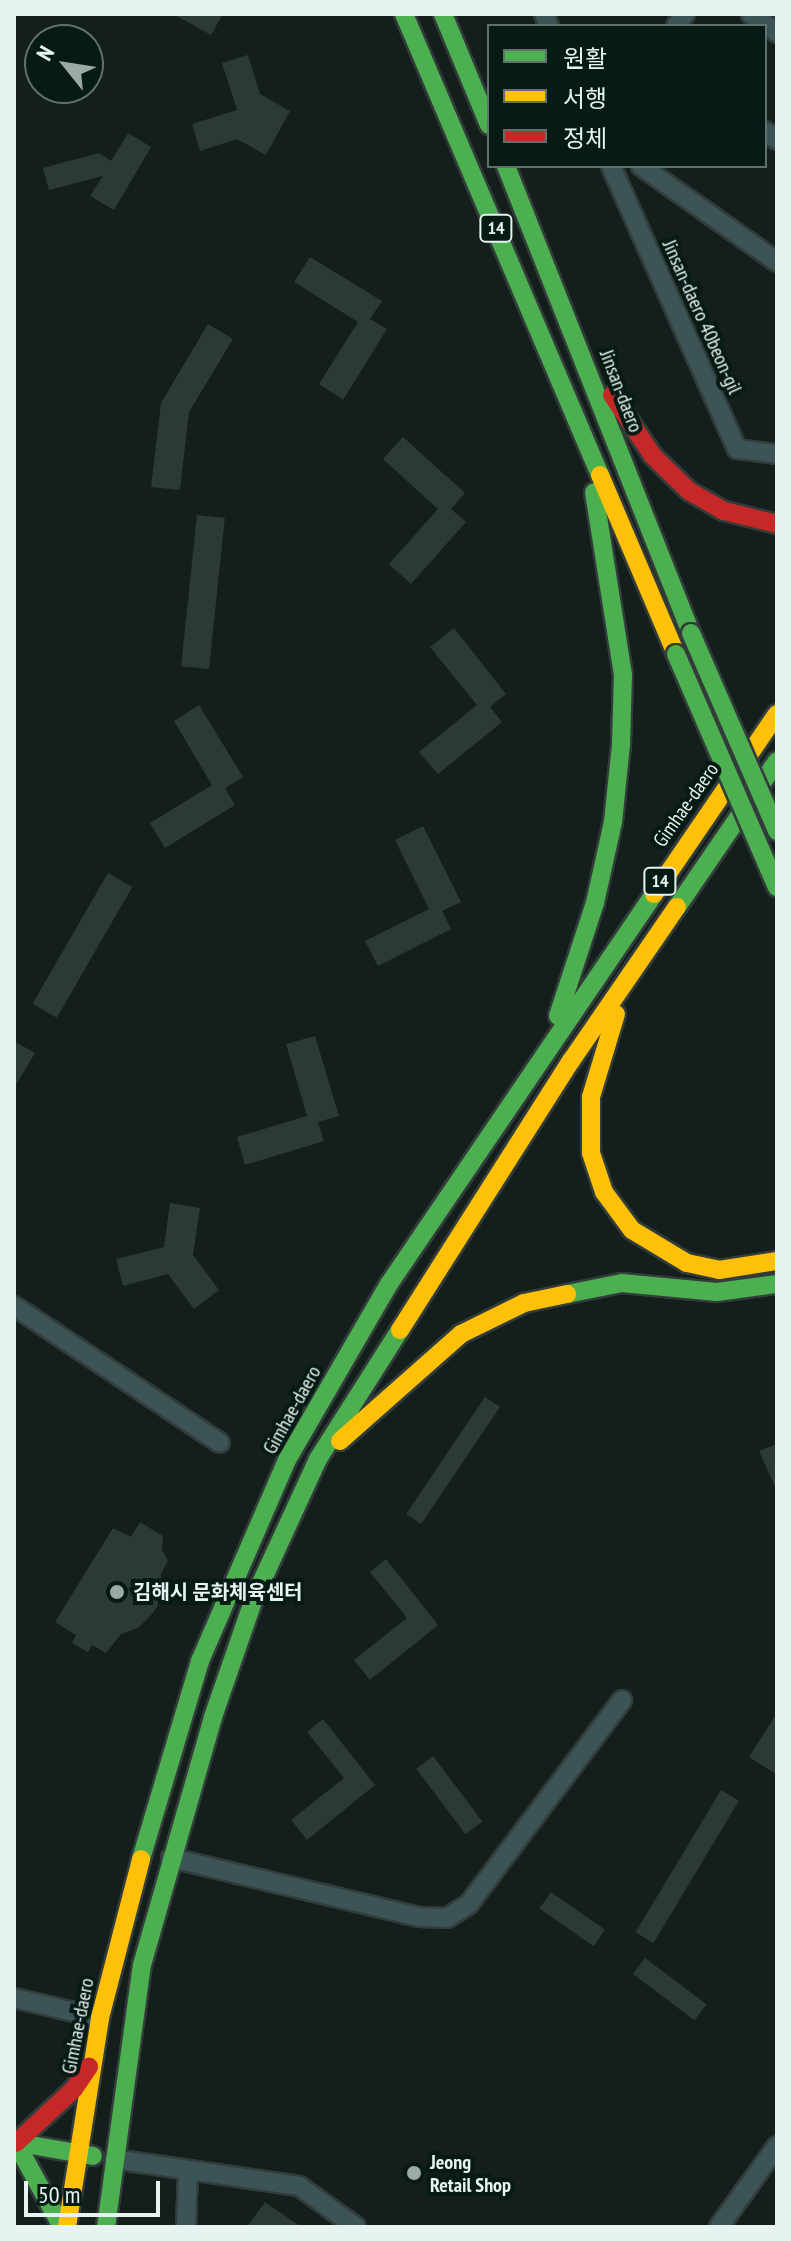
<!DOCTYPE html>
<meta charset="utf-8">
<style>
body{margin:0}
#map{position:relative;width:791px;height:2241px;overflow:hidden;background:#141f1d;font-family:"PT Sans Narrow","Noto Sans KR",sans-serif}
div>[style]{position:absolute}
.building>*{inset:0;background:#2b3a33;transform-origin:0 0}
.roads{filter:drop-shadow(2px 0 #323c3a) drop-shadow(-2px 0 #323c3a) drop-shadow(0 2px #323c3a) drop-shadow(0 -2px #323c3a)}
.street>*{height:18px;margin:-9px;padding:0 9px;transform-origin:9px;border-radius:9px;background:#3c5455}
.fast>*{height:18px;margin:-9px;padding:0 9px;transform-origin:9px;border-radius:9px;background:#4caf50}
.slow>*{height:18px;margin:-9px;padding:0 9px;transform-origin:9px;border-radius:9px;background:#ffc107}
.jam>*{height:18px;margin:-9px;padding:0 9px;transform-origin:9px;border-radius:9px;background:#c62828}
.bridges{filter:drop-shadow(2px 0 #323c3a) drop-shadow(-2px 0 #323c3a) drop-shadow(0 2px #323c3a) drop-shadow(0 -2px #323c3a)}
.fast-bridge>*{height:18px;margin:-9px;padding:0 9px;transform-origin:9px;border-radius:9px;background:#4caf50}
.dots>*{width:22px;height:22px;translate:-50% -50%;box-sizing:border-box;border:4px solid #061a16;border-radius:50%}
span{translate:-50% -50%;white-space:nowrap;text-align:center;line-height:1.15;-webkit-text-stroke:8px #061a16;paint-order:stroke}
.shield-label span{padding:2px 6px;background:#061a16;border:2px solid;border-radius:6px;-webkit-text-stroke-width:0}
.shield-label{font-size:18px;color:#e7f3f0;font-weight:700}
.street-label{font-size:20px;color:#e7f3f0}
.poi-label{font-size:20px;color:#e7f3f0;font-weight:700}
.left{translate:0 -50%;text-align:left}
.frame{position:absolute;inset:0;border:16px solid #e7f3f0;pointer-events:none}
.legend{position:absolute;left:487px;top:24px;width:280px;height:144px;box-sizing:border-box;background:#061a16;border:2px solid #60716d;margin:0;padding:10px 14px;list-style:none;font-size:24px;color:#e7f3f0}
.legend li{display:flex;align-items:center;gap:16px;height:40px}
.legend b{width:40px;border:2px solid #60716d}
.north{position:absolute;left:24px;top:24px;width:80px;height:80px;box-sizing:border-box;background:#061a16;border:2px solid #60716d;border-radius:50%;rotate:300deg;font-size:22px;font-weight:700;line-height:32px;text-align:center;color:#e7f3f0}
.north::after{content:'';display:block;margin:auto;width:28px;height:36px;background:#9da9a6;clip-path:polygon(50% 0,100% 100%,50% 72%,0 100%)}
.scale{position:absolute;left:24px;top:2181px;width:136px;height:36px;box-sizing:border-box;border:4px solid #e7f3f0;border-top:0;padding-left:10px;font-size:24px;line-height:28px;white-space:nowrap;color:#e7f3f0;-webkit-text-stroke:6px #061a16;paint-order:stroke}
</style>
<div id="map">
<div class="building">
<i style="clip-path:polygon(173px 14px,223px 14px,211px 35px)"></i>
<i style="clip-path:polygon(248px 55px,260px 94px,290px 111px,266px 155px,237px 139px,200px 151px,192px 124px,237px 110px,222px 63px)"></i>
<i style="clip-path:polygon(128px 133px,151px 147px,114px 210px,90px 196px,103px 176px,49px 190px,43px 168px,99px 153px,111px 161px)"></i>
<i style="clip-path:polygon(310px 257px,382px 301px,370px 319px,387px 329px,343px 400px,319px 384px,358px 322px,294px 282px)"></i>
<i style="clip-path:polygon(208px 324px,233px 339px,189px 412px,180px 490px,151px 487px,161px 403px)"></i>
<i style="clip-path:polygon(403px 437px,465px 493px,451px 509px,466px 522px,411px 584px,389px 564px,438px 509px,383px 459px)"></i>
<i style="left:197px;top:515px;width:28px;height:152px;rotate:6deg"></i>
<i style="clip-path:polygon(454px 628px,506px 694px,490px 707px,502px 722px,438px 774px,419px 752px,477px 705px,430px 647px)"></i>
<i style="clip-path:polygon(199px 705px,243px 777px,225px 788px,235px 805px,165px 848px,150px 823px,212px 785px,174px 721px)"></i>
<i style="clip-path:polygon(423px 826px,461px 902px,442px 911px,451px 929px,378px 966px,365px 941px,429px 909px,395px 840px)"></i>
<i style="left:108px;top:873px;width:28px;height:151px;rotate:30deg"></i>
<i style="clip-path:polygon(315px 1036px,339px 1116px,318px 1122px,324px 1141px,245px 1165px,237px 1137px,307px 1116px,286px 1044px)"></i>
<i style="clip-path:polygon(14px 1041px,35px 1053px,14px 1088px)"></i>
<i style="clip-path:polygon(170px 1203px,200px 1208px,193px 1255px,219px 1290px,194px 1309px,168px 1274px,123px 1286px,116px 1259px,164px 1247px)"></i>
<i style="left:485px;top:1397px;width:18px;height:141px;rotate:34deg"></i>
<i style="clip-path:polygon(777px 1444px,777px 1491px,759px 1451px)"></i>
<i style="clip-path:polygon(140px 1522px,163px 1536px,162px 1550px,168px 1561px,161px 1574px,161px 1600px,153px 1613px,138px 1628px,121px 1634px,106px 1653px,92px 1645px,88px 1652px,72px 1643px,76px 1635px,55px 1622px,113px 1528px,131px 1537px)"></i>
<i style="clip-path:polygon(386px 1559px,438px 1625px,370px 1680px,354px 1660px,407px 1618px,370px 1572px)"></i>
<i style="clip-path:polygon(777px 1713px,777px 1775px,749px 1757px)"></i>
<i style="clip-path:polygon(323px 1719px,375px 1785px,307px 1840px,291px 1820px,344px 1778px,307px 1732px)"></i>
<i style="left:433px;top:1756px;width:82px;height:21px;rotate:53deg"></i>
<i style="left:721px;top:1790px;width:21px;height:166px;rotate:31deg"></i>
<i style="left:551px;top:1892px;width:66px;height:20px;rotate:35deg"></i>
<i style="left:645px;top:1958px;width:77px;height:20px;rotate:37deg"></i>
<i style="clip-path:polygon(265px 2202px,301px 2227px,247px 2227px)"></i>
</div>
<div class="roads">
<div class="street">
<i style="left:544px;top:14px;width:13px;rotate:67deg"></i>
<i style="left:751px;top:14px;width:32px;rotate:36deg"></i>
<i style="left:676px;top:26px;width:15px;rotate:-53deg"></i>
<i style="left:765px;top:131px;width:15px;rotate:37deg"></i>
<i style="left:611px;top:166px;width:310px;rotate:66deg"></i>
<i style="left:737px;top:449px;width:40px;rotate:7.1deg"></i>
<i style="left:641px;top:166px;width:166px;rotate:35.2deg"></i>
<i style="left:14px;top:1306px;width:247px;rotate:33.6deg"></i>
<i style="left:171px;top:1858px;width:255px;rotate:13.4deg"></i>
<i style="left:419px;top:1917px;width:28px;rotate:2deg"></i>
<i style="left:447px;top:1918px;width:26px;rotate:-32deg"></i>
<i style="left:469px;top:1904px;width:255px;rotate:-53.1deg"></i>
<i style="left:14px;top:1998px;width:88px;rotate:13.1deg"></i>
<i style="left:114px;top:2159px;width:187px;rotate:8.3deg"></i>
<i style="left:299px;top:2186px;width:70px;rotate:35.7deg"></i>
<i style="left:186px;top:2227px;width:56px;rotate:-88deg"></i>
<i style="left:719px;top:2227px;width:100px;rotate:-54.4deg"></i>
</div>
<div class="fast">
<i style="left:404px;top:14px;width:501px;rotate:66.97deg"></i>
<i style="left:443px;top:14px;width:120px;rotate:67.5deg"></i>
<i style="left:506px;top:166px;width:502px;rotate:68.39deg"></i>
<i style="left:677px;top:907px;width:177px;rotate:-55.6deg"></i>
<i style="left:558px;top:1016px;width:119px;rotate:-71.9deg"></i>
<i style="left:595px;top:903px;width:83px;rotate:-77.5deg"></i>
<i style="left:613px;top:822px;width:77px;rotate:-84.1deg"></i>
<i style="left:621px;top:745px;width:70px;rotate:-88.4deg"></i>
<i style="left:623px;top:675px;width:185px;rotate:-99deg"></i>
<i style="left:567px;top:1294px;width:56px;rotate:-11.3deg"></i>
<i style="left:622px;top:1283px;width:95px;rotate:5.4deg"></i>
<i style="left:717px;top:1292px;width:61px;rotate:-7.6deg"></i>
<i style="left:141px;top:1859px;width:207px;rotate:-73.4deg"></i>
<i style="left:200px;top:1661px;width:219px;rotate:-66.6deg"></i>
<i style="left:287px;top:1460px;width:203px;rotate:-59.9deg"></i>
<i style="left:389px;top:1284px;width:472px;rotate:-55.8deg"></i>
<i style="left:14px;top:2142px;width:80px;rotate:10deg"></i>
<i style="left:16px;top:2143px;width:96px;rotate:61.3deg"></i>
<i style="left:106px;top:2227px;width:264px;rotate:-82.2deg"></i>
<i style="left:142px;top:1965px;width:258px;rotate:-74deg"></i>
<i style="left:213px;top:1717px;width:128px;rotate:-70.9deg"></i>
<i style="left:255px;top:1596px;width:151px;rotate:-65.3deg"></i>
<i style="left:318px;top:1459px;width:153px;rotate:-57.6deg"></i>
</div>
<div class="slow">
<i style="left:600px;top:475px;width:194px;rotate:67deg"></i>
<i style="left:654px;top:894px;width:218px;rotate:-55.7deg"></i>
<i style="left:616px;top:1014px;width:87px;rotate:106.8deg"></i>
<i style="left:591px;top:1097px;width:56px;rotate:90deg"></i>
<i style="left:591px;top:1153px;width:41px;rotate:71.6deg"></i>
<i style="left:604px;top:1192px;width:47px;rotate:53.6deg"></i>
<i style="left:632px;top:1230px;width:64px;rotate:31deg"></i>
<i style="left:687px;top:1263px;width:33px;rotate:12deg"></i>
<i style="left:719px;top:1270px;width:59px;rotate:-8.8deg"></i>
<i style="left:400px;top:1330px;width:319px;rotate:-57.6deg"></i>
<i style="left:571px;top:1061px;width:187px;rotate:-55.5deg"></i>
<i style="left:340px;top:1441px;width:162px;rotate:-41.5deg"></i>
<i style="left:461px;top:1334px;width:70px;rotate:-26.2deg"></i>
<i style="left:524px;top:1303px;width:44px;rotate:-11.8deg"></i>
<i style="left:67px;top:2227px;width:212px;rotate:-81deg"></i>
<i style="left:100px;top:2018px;width:164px;rotate:-75.5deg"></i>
</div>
<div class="jam">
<i style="left:612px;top:395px;width:73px;rotate:56.1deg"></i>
<i style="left:653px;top:456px;width:50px;rotate:44.2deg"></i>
<i style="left:689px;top:491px;width:40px;rotate:29.7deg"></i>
<i style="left:724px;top:511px;width:55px;rotate:13.8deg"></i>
<i style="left:16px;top:2143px;width:79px;rotate:-43deg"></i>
<i style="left:74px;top:2089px;width:27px;rotate:-56deg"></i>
</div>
</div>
<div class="bridges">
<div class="fast-bridge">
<i style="left:691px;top:633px;width:216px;rotate:66.5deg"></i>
<i style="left:676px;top:654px;width:254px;rotate:66.6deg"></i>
</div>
</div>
<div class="dots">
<i style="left:117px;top:1592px;background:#9da9a6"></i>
<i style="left:414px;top:2173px;background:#9da9a6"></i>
</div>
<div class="shield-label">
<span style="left:496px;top:228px">14</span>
<span style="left:660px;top:881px">14</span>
</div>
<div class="street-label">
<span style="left:702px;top:317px;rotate:66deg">Jinsan-daero 40beon-gil</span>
<span style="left:621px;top:391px;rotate:69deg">Jinsan-daero</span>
<span style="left:686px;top:805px;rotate:-55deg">Gimhae-daero</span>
<span style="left:292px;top:1410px;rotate:-61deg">Gimhae-daero</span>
<span style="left:78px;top:2026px;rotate:-79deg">Gimhae-daero</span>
</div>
<div class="poi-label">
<span class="left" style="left:133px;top:1592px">김해시 문화체육센터</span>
<span class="left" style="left:430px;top:2174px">Jeong<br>Retail Shop</span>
</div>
<div class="frame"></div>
<ul class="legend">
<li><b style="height:10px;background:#4caf50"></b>원활</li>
<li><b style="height:10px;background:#ffc107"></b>서행</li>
<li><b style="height:10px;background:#c62828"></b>정체</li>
</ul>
<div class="north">N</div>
<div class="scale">50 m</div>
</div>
